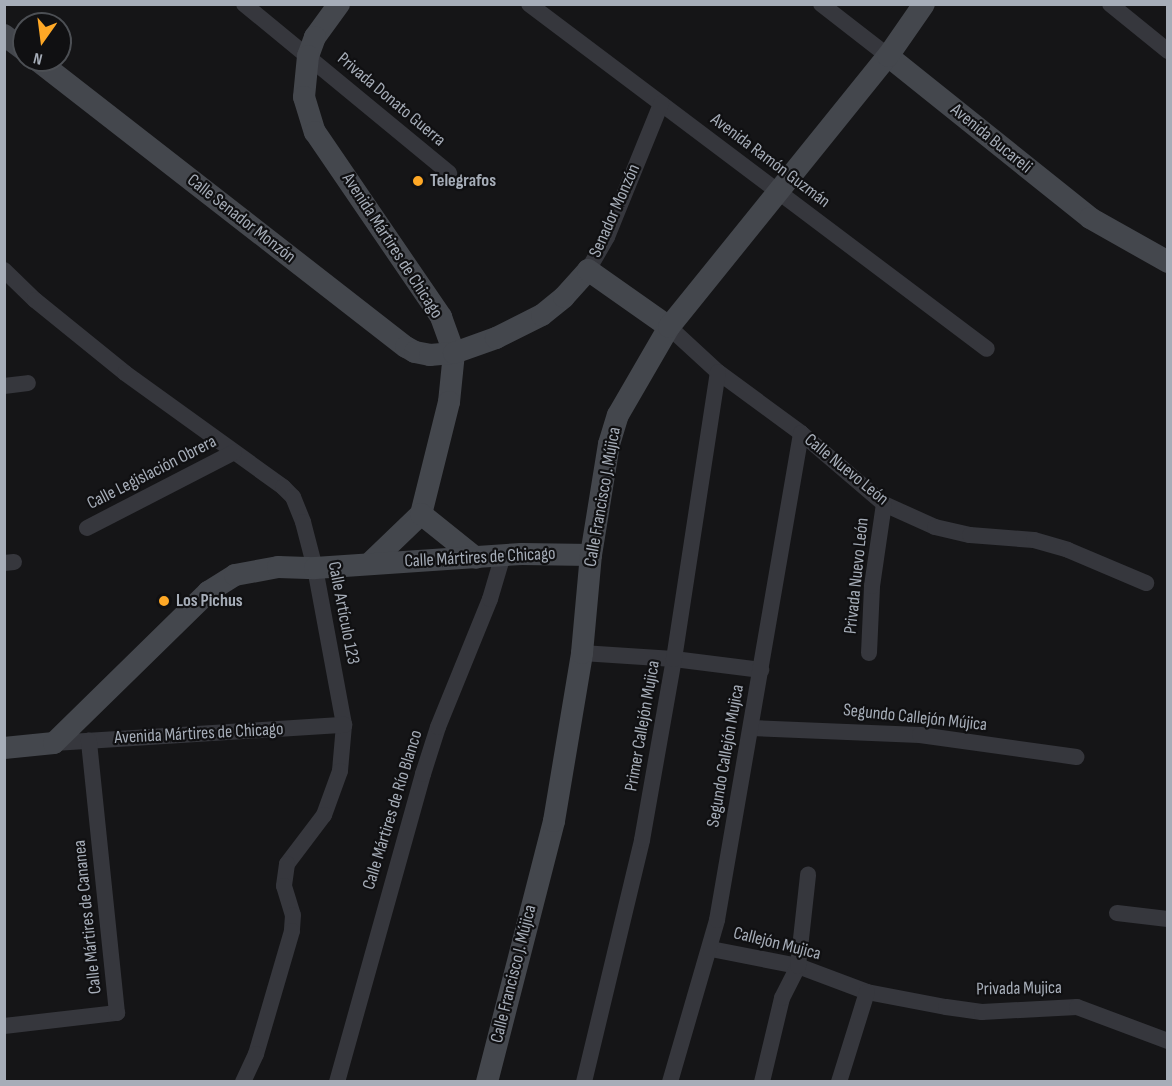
<!DOCTYPE html>
<meta charset="utf-8">
<style>
body{margin:0}
#map{position:relative;width:1172px;height:1086px;overflow:hidden;background:#151517;font-family:"Sofia Sans Condensed",sans-serif}
div>[style]{position:absolute}
.street>*{height:16px;margin:-8px;padding:0 8px;transform-origin:8px;border-radius:8px;background:#36373d}
.secondary>*{height:22px;margin:-11px;padding:0 11px;transform-origin:11px;border-radius:11px;background:#44474d}
.dots>*{width:16px;height:16px;translate:-50% -50%;box-sizing:border-box;border:3px solid #101012;border-radius:50%}
span{translate:-50% -50%;white-space:nowrap;text-align:center;line-height:1.15;-webkit-text-stroke:4.5px #101012;paint-order:stroke}
.street-label{font-size:18px;color:#a6adb8}
.poi-label{font-size:18px;color:#a6adb8;font-weight:700}
.left{translate:0 -50%;text-align:left}
.frame{position:absolute;inset:0;border:6px solid #a6adb8;pointer-events:none}
.north{position:absolute;left:12px;top:12px;width:60px;height:60px;box-sizing:border-box;background:#101012;border:2px solid #4c4f54;border-radius:50%;rotate:194deg;font-size:16px;font-weight:700;line-height:24px;text-align:center;color:#a6adb8}
.north::after{content:'';display:block;margin:auto;width:21px;height:27px;background:#fea826;clip-path:polygon(50% 0,100% 100%,50% 72%,0 100%)}
</style>
<div id="map">
<div class="street">
<i style="left:244px;top:4px;width:266px;rotate:39.5deg"></i>
<i style="left:529px;top:4px;width:573px;rotate:36.99deg"></i>
<i style="left:821px;top:4px;width:85px;rotate:37.8deg"></i>
<i style="left:1110px;top:4px;width:75px;rotate:39deg"></i>
<i style="left:4px;top:270px;width:43px;rotate:44.1deg"></i>
<i style="left:35px;top:300px;width:116px;rotate:39deg"></i>
<i style="left:125px;top:373px;width:195px;rotate:35.8deg"></i>
<i style="left:283px;top:487px;width:14px;rotate:45deg"></i>
<i style="left:293px;top:497px;width:27px;rotate:68deg"></i>
<i style="left:303px;top:522px;width:48px;rotate:75.4deg"></i>
<i style="left:315px;top:568px;width:160px;rotate:79.5deg"></i>
<i style="left:344px;top:725px;width:46px;rotate:95deg"></i>
<i style="left:340px;top:771px;width:47px;rotate:110deg"></i>
<i style="left:324px;top:815px;width:61px;rotate:127.1deg"></i>
<i style="left:287px;top:864px;width:22px;rotate:98deg"></i>
<i style="left:284px;top:886px;width:30px;rotate:73deg"></i>
<i style="left:293px;top:915px;width:16px;rotate:94deg"></i>
<i style="left:292px;top:931px;width:128px;rotate:106.3deg"></i>
<i style="left:256px;top:1054px;width:31px;rotate:115deg"></i>
<i style="left:588px;top:270px;width:38px;rotate:-60deg"></i>
<i style="left:607px;top:237px;width:144px;rotate:-67.9deg"></i>
<i style="left:669px;top:327px;width:67px;rotate:42.6deg"></i>
<i style="left:718px;top:372px;width:103px;rotate:36.3deg"></i>
<i style="left:801px;top:433px;width:109px;rotate:40.5deg"></i>
<i style="left:884px;top:504px;width:56px;rotate:24.3deg"></i>
<i style="left:935px;top:527px;width:36px;rotate:13deg"></i>
<i style="left:970px;top:535px;width:64px;rotate:4.5deg"></i>
<i style="left:1034px;top:540px;width:35px;rotate:16deg"></i>
<i style="left:1068px;top:550px;width:85px;rotate:22.9deg"></i>
<i style="left:4px;top:386px;width:24px;rotate:-7deg"></i>
<i style="left:87px;top:528px;width:165px;rotate:-27.3deg"></i>
<i style="left:4px;top:563px;width:10px;rotate:-6deg"></i>
<i style="left:582px;top:653px;width:92px;rotate:3.7deg"></i>
<i style="left:674px;top:659px;width:88px;rotate:7.2deg"></i>
<i style="left:869px;top:653px;width:67px;rotate:-87.4deg"></i>
<i style="left:872px;top:586px;width:83px;rotate:-81.7deg"></i>
<i style="left:751px;top:728px;width:169px;rotate:2.4deg"></i>
<i style="left:920px;top:735px;width:158px;rotate:8deg"></i>
<i style="left:54px;top:743px;width:291px;rotate:-3.6deg"></i>
<i style="left:1117px;top:913px;width:51px;rotate:6.7deg"></i>
<i style="left:711px;top:949px;width:89px;rotate:11.1deg"></i>
<i style="left:798px;top:966px;width:74px;rotate:20.6deg"></i>
<i style="left:867px;top:992px;width:80px;rotate:10.8deg"></i>
<i style="left:946px;top:1007px;width:36px;rotate:8deg"></i>
<i style="left:982px;top:1012px;width:95px;rotate:-3deg"></i>
<i style="left:1077px;top:1007px;width:97px;rotate:20.5deg"></i>
<i style="left:4px;top:1026px;width:114px;rotate:-6.6deg"></i>
<i style="left:117px;top:1013px;width:274px;rotate:-95.9deg"></i>
<i style="left:337px;top:1082px;width:320px;rotate:-74.4deg"></i>
<i style="left:423px;top:774px;width:49px;rotate:-72.3deg"></i>
<i style="left:438px;top:727px;width:138px;rotate:-67.9deg"></i>
<i style="left:490px;top:599px;width:46px;rotate:-73.5deg"></i>
<i style="left:584px;top:1082px;width:249px;rotate:-76.5deg"></i>
<i style="left:642px;top:840px;width:184px;rotate:-80deg"></i>
<i style="left:674px;top:659px;width:290px;rotate:-81.3deg"></i>
<i style="left:670px;top:1082px;width:169px;rotate:-73.8deg"></i>
<i style="left:717px;top:920px;width:494px;rotate:-80.2deg"></i>
<i style="left:762px;top:1082px;width:86px;rotate:-76.6deg"></i>
<i style="left:782px;top:998px;width:36px;rotate:-63deg"></i>
<i style="left:798px;top:966px;width:92px;rotate:-83.7deg"></i>
<i style="left:839px;top:1082px;width:94px;rotate:-72.7deg"></i>
</div>
<div class="secondary">
<i style="left:339px;top:4px;width:41px;rotate:126deg"></i>
<i style="left:315px;top:37px;width:20px;rotate:110deg"></i>
<i style="left:308px;top:56px;width:41px;rotate:95.6deg"></i>
<i style="left:304px;top:97px;width:37px;rotate:73deg"></i>
<i style="left:315px;top:132px;width:224px;rotate:55.7deg"></i>
<i style="left:441px;top:317px;width:38px;rotate:70deg"></i>
<i style="left:454px;top:353px;width:49px;rotate:95.8deg"></i>
<i style="left:449px;top:402px;width:115px;rotate:104deg"></i>
<i style="left:421px;top:514px;width:71px;rotate:136.1deg"></i>
<i style="left:4px;top:35px;width:25px;rotate:37deg"></i>
<i style="left:888px;top:56px;width:259px;rotate:38.7deg"></i>
<i style="left:1090px;top:218px;width:90px;rotate:29.4deg"></i>
<i style="left:37px;top:60px;width:467px;rotate:37.9deg"></i>
<i style="left:406px;top:347px;width:10px;rotate:29deg"></i>
<i style="left:415px;top:352px;width:15px;rotate:11deg"></i>
<i style="left:430px;top:355px;width:24px;rotate:-5deg"></i>
<i style="left:454px;top:353px;width:45px;rotate:-19.7deg"></i>
<i style="left:496px;top:338px;width:51px;rotate:-26.6deg"></i>
<i style="left:542px;top:315px;width:28px;rotate:-39deg"></i>
<i style="left:564px;top:297px;width:36px;rotate:-48deg"></i>
<i style="left:588px;top:270px;width:99px;rotate:35.1deg"></i>
<i style="left:421px;top:514px;width:70px;rotate:38.7deg"></i>
<i style="left:4px;top:748px;width:50px;rotate:-5.7deg"></i>
<i style="left:54px;top:743px;width:216px;rotate:-44.4deg"></i>
<i style="left:208px;top:592px;width:32px;rotate:-32deg"></i>
<i style="left:235px;top:575px;width:44px;rotate:-10.5deg"></i>
<i style="left:278px;top:567px;width:37px;rotate:2deg"></i>
<i style="left:315px;top:568px;width:207px;rotate:-3.9deg"></i>
<i style="left:522px;top:554px;width:69px;rotate:0.8deg"></i>
<i style="left:487px;top:1082px;width:269px;rotate:-75.6deg"></i>
<i style="left:554px;top:821px;width:170px;rotate:-80.5deg"></i>
<i style="left:582px;top:653px;width:98px;rotate:-84.8deg"></i>
<i style="left:591px;top:555px;width:112px;rotate:-80.8deg"></i>
<i style="left:609px;top:444px;width:30px;rotate:-73deg"></i>
<i style="left:618px;top:415px;width:102px;rotate:-59.9deg"></i>
<i style="left:669px;top:327px;width:348px;rotate:-51.1deg"></i>
<i style="left:888px;top:56px;width:63px;rotate:-55.3deg"></i>
</div>
<div class="dots">
<i style="left:418px;top:181px;background:#fea826"></i>
<i style="left:164px;top:601px;background:#fea826"></i>
</div>
<div class="street-label">
<span style="left:391px;top:100px;rotate:40deg">Privada Donato Guerra</span>
<span style="left:991px;top:139px;rotate:39deg">Avenida Bucareli</span>
<span style="left:770px;top:161px;rotate:37deg">Avenida Ramón Guzmán</span>
<span style="left:615px;top:211px;rotate:-66deg">Senador Monzón</span>
<span style="left:241px;top:219px;rotate:38deg">Calle Senador Monzón</span>
<span style="left:392px;top:246px;rotate:57deg">Avenida Mártires de Chicago</span>
<span style="left:846px;top:470px;rotate:39deg">Calle Nuevo León</span>
<span style="left:152px;top:473px;rotate:-27deg">Calle Legislación Obrera</span>
<span style="left:603px;top:497px;rotate:-80deg">Calle Francisco J. Mújica</span>
<span style="left:480px;top:558px;rotate:-3deg">Calle Mártires de Chicago</span>
<span style="left:857px;top:576px;rotate:-84deg">Privada Nuevo León</span>
<span style="left:343px;top:613px;rotate:79deg">Calle Artículo 123</span>
<span style="left:915px;top:718px;rotate:6deg">Segundo Callejón Mújica</span>
<span style="left:643px;top:726px;rotate:-80deg">Primer Callejón Mujica</span>
<span style="left:199px;top:734px;rotate:-3deg">Avenida Mártires de Chicago</span>
<span style="left:726px;top:756px;rotate:-80deg">Segundo Callejón Mujica</span>
<span style="left:393px;top:810px;rotate:-73deg">Calle Mártires de Río Blanco</span>
<span style="left:88px;top:917px;rotate:-96deg">Calle Mártires de Cananea</span>
<span style="left:777px;top:944px;rotate:14deg">Callejón Mujica</span>
<span style="left:514px;top:974px;rotate:-76deg">Calle Francisco J. Mújica</span>
<span style="left:1019px;top:989px;rotate:-1deg">Privada Mujica</span>
</div>
<div class="poi-label">
<span class="left" style="left:430px;top:181px">Telegrafos</span>
<span class="left" style="left:176px;top:601px">Los Pichus</span>
</div>
<div class="frame"></div>
<div class="north">N</div>
</div>
